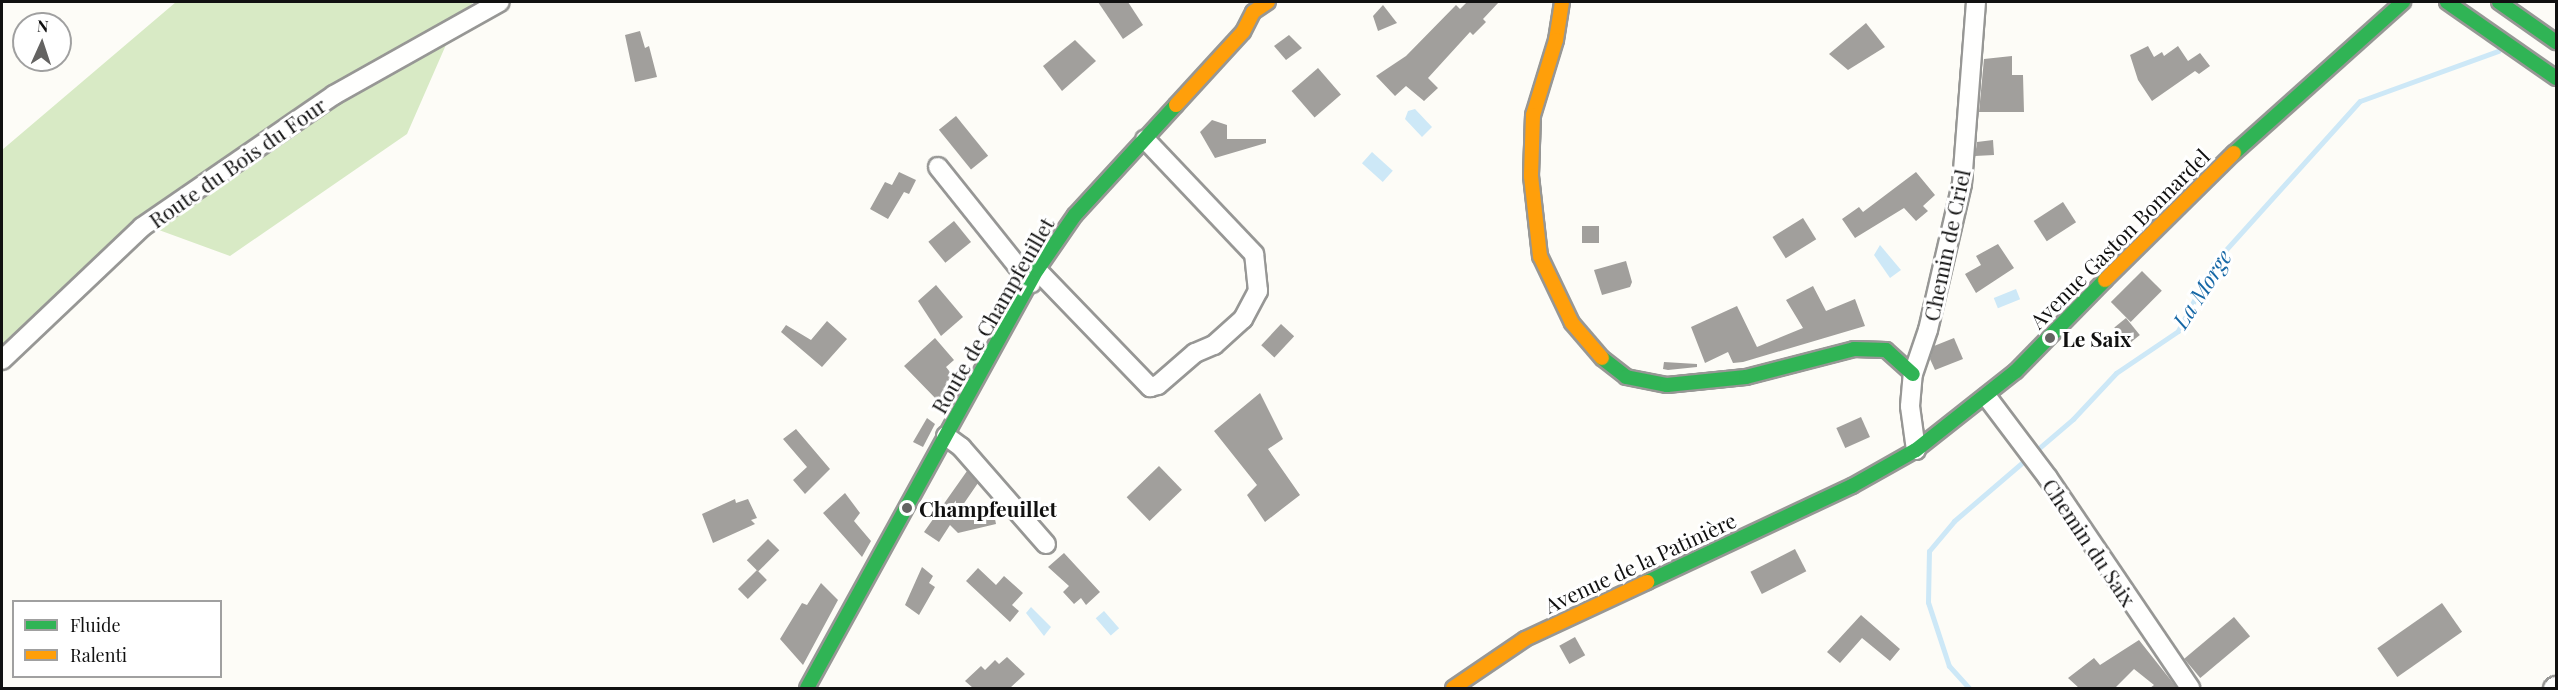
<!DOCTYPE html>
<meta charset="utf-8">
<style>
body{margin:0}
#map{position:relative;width:2558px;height:690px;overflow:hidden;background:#fdfcf7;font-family:"Playfair Display",serif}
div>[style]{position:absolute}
.forest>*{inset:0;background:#d8eac5}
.water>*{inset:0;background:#cde8f7;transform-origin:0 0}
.stream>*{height:5px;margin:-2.5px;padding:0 2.5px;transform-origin:2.5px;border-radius:2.5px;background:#cde8f7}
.building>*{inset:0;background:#a19f9c;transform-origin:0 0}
.roads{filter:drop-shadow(2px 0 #979795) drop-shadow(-2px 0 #979795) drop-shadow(0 2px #979795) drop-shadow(0 -2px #979795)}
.street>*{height:18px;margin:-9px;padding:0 9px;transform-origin:9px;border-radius:9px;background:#fffffe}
.fast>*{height:14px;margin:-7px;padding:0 7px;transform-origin:7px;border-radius:7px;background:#30b455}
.slow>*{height:14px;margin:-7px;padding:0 7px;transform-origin:7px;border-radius:7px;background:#ff9f0a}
.dots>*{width:16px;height:16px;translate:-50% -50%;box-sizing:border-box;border:3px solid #fff;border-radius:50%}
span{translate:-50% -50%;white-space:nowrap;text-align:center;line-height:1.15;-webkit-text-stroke:6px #fff;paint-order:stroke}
.street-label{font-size:21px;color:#111}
.poi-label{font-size:21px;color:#111;font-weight:700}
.left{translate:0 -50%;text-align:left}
.water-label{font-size:22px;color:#1768a6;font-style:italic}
.frame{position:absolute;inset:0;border:3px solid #111;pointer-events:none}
.legend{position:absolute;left:12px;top:600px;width:210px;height:78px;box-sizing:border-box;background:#fff;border:2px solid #a0a0a0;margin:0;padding:8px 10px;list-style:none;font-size:18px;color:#111}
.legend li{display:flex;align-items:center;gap:12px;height:30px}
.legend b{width:30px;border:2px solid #a0a0a0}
.north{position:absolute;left:12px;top:12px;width:60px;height:60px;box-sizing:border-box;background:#fff;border:2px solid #a0a0a0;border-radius:50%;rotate:3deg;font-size:16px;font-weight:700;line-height:24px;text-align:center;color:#111}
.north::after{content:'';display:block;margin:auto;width:21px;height:27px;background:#646362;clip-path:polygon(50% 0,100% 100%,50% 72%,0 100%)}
</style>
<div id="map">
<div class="forest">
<i style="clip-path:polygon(176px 2px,474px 2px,459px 15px,407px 134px,230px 256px,137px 222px,2px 373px,2px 150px)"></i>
</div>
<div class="water">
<i style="clip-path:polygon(1415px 109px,1432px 127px,1422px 137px,1405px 119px,1408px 111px)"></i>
<i style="left:1372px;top:152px;width:28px;height:15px;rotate:42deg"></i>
<i style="clip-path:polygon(1880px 245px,1901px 270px,1890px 278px,1874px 255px)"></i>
<i style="left:2016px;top:289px;width:11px;height:24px;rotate:68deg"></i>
<i style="clip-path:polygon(1031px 607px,1051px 627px,1044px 636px,1026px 613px)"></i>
<i style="left:1104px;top:611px;width:23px;height:11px;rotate:49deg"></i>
</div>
<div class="stream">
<i style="left:1969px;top:688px;width:30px;rotate:-132deg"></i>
<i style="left:1949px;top:666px;width:67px;rotate:-108.2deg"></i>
<i style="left:1928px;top:602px;width:51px;rotate:-88.9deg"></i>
<i style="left:1929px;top:551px;width:39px;rotate:-50deg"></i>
<i style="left:1954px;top:521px;width:157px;rotate:-40.6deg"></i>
<i style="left:2073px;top:419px;width:63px;rotate:-46.9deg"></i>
<i style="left:2116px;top:373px;width:75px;rotate:-34.1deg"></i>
<i style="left:2178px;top:331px;width:76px;rotate:-62.4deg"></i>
<i style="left:2213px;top:264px;width:219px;rotate:-48deg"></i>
<i style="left:2360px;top:101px;width:147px;rotate:-19.9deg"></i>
</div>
<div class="building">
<i style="clip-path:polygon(1098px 2px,1128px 2px,1143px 25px,1123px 39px)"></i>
<i style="clip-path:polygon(1467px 2px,1499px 2px,1483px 19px,1486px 22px,1473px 35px,1470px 32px,1428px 78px,1438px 88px,1424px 101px,1406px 86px,1395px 96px,1376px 76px,1406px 56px,1456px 5px,1460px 9px)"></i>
<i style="clip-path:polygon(1383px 5px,1397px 23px,1378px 31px,1373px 16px)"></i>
<i style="clip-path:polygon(1866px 23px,1885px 47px,1848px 70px,1829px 54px)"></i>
<i style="clip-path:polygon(640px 31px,645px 48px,649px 46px,657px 77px,635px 82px,625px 35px)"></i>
<i style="clip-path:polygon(1289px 35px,1302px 48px,1286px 60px,1274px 46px)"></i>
<i style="clip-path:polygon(1075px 40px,1096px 61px,1062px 91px,1043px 66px)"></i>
<i style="clip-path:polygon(2148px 46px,2154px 57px,2162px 52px,2164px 56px,2178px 46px,2188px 61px,2200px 53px,2210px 66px,2199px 74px,2195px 71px,2152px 101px,2138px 80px,2130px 55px)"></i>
<i style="clip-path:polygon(2012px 56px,2012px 75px,2023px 75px,2024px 112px,1979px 112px,1984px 59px)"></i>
<i style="left:1318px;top:68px;width:35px;height:35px;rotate:49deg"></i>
<i style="left:956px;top:116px;width:51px;height:22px;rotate:51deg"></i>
<i style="clip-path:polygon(1212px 120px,1227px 125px,1227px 139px,1266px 139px,1266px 143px,1215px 158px,1200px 132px)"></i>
<i style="clip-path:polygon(1993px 140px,1994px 155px,1975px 156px,1977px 142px)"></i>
<i style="clip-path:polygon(899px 172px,916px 180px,909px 194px,904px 192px,888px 219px,870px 209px,885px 182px,892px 185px)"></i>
<i style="clip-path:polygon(1916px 172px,1935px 195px,1923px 206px,1928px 211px,1916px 221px,1904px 208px,1855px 238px,1842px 219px,1859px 207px,1863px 212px)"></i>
<i style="left:2063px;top:202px;width:24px;height:35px;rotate:57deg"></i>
<i style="left:1803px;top:218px;width:25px;height:36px;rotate:58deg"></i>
<i style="left:954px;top:221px;width:27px;height:33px;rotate:51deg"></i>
<i style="left:1582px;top:226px;width:17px;height:17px"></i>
<i style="clip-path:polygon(1998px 244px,2014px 268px,1976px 293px,1965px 274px,1981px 265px,1976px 256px)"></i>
<i style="clip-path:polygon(1626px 261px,1632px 282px,1630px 287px,1602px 295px,1594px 270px)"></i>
<i style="left:2142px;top:271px;width:28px;height:44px;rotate:45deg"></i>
<i style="clip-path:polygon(936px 285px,963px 317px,941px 336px,918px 301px)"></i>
<i style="clip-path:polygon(1813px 286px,1826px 311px,1855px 299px,1865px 326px,1743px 362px,1733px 363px,1728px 352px,1705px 363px,1691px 327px,1737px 306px,1757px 347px,1803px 328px,1786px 300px)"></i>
<i style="left:2126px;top:318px;width:22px;height:15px;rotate:51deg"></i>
<i style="clip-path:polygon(827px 321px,847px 339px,822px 367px,781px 332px,786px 325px,811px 340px)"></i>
<i style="left:1281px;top:324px;width:18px;height:29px;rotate:43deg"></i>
<i style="clip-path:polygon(935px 338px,954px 360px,946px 367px,958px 382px,938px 401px,904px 366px)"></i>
<i style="clip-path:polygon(1954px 338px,1963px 359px,1935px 370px,1930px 359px,1934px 346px)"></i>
<i style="clip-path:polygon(1664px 362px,1697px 364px,1697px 367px,1668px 370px,1663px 369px)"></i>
<i style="clip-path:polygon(1260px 393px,1283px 439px,1268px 449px,1300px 495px,1265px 522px,1247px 495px,1257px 485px,1214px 431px)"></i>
<i style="left:1861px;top:417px;width:22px;height:27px;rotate:66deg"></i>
<i style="clip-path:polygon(927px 418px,935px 424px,923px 447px,913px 442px)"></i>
<i style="clip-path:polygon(796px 429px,830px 469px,805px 494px,793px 480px,807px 467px,783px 439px)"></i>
<i style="left:1159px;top:466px;width:33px;height:45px;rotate:46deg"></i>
<i style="clip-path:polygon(967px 471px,978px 483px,958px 512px,992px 504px,996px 524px,958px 533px,950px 525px,939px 542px,924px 532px)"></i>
<i style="clip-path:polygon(845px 493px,860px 513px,854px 521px,871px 541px,862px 557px,823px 513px)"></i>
<i style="clip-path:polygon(735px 499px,736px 503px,748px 499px,757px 518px,751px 520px,755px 524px,713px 543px,702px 514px)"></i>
<i style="left:768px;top:539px;width:16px;height:30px;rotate:45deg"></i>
<i style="left:1795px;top:549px;width:25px;height:50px;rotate:63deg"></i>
<i style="clip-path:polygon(1064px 553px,1100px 592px,1086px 605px,1081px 598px,1074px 604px,1063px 592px,1069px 586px,1048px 567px)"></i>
<i style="clip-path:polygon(922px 567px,933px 576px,929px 583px,935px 587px,919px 615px,905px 605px)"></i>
<i style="clip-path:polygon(978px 568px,996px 585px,1004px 576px,1023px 593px,1012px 605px,1019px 611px,1010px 622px,966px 581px)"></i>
<i style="left:757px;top:570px;width:14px;height:27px;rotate:45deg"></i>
<i style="clip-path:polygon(821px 583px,838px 600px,803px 665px,780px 639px,802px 603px,807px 605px)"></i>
<i style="left:2442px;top:603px;width:35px;height:79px;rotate:55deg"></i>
<i style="clip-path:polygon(1861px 615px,1900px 649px,1890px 661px,1862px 638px,1840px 663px,1827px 652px)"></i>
<i style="left:2234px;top:617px;width:25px;height:65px;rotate:50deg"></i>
<i style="left:1575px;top:637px;width:21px;height:18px;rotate:61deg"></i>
<i style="clip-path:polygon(2139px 640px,2177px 688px,2150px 688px,2154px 685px,2134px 669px,2115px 688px,2079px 688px,2068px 678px,2094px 658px,2100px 665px)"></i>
<i style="clip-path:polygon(1007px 657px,1025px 674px,1010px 688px,973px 688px,965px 681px,981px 666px,985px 670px,995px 660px,999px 664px)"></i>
</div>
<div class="roads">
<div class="street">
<i style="left:938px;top:167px;width:149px;rotate:51.3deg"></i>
<i style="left:1037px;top:270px;width:163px;rotate:46deg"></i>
<i style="left:1150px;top:387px;width:8px;rotate:-14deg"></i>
<i style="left:1158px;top:385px;width:49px;rotate:-40.9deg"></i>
<i style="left:1195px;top:353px;width:21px;rotate:-23deg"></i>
<i style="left:1214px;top:345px;width:39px;rotate:-42deg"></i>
<i style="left:1243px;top:319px;width:32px;rotate:-62deg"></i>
<i style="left:1258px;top:291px;width:37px;rotate:-96deg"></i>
<i style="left:1254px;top:254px;width:158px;rotate:-133.5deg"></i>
<i style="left:2px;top:360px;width:193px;rotate:-43.5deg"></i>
<i style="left:142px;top:227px;width:233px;rotate:-34.5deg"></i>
<i style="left:334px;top:95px;width:190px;rotate:-29.3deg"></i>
<i style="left:1987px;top:397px;width:101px;rotate:53deg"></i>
<i style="left:2048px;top:478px;width:254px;rotate:55.9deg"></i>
<i style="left:946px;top:436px;width:19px;rotate:36deg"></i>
<i style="left:961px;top:447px;width:129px;rotate:48.8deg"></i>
<i style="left:1916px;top:450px;width:44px;rotate:-97.8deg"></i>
<i style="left:1910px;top:406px;width:32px;rotate:-85deg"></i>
<i style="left:1913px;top:374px;width:46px;rotate:-71.2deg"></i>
<i style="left:1928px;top:330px;width:150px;rotate:-76.9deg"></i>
<i style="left:1962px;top:184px;width:183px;rotate:-85.6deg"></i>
<i style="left:2553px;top:688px;width:4px;rotate:-34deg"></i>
</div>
<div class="fast">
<i style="left:2447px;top:2px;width:133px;rotate:34.9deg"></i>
<i style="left:2499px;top:2px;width:70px;rotate:35.1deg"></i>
<i style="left:2234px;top:153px;width:227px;rotate:-41.8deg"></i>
<i style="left:1602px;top:358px;width:31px;rotate:38deg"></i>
<i style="left:1626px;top:377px;width:42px;rotate:11deg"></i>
<i style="left:1667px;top:385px;width:79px;rotate:-5.8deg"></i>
<i style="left:1746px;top:377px;width:112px;rotate:-14.5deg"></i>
<i style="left:1854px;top:349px;width:32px;rotate:2deg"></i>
<i style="left:1886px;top:350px;width:36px;rotate:42deg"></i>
<i style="left:1647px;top:582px;width:226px;rotate:-25.1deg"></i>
<i style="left:1852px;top:486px;width:73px;rotate:-29.4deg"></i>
<i style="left:1916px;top:450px;width:127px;rotate:-38.3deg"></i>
<i style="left:2016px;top:371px;width:127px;rotate:-45.6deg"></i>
<i style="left:807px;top:688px;width:477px;rotate:-61.2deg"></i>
<i style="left:1037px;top:270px;width:67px;rotate:-55.4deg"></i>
<i style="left:1075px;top:215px;width:149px;rotate:-47.4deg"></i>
</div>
<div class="slow">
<i style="left:1562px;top:2px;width:38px;rotate:99deg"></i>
<i style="left:1556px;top:40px;width:78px;rotate:107deg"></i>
<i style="left:1533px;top:115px;width:61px;rotate:91.9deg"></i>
<i style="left:1531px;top:176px;width:81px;rotate:83.6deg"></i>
<i style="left:1540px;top:256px;width:74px;rotate:64.5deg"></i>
<i style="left:1572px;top:323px;width:46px;rotate:49.4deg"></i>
<i style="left:1176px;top:105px;width:99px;rotate:-47.5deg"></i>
<i style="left:1243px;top:32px;width:22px;rotate:-63deg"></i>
<i style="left:1253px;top:12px;width:18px;rotate:-34deg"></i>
<i style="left:2105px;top:280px;width:181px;rotate:-44.6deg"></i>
<i style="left:1453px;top:688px;width:87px;rotate:-34.2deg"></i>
<i style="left:1525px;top:639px;width:135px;rotate:-25deg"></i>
</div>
</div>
<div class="dots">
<i style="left:2050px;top:338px;background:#646362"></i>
<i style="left:907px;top:508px;background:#646362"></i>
</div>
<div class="street-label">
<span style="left:237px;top:162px;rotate:-35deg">Route du Bois du Four</span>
<span style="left:2119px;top:238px;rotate:-45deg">Avenue Gaston Bonnardel</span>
<span style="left:1946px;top:245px;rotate:-78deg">Chemin de Criel</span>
<span style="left:992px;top:315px;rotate:-60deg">Route de Champfeuillet</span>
<span style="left:2090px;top:542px;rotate:56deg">Chemin du Saix</span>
<span style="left:1640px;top:562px;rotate:-25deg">Avenue de la Patinière</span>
</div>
<div class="poi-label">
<span class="left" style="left:2062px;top:338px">Le Saix</span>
<span class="left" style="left:919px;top:508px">Champfeuillet</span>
</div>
<div class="water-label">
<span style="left:2202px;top:289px;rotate:-57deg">La Morge</span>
</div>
<div class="frame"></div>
<ul class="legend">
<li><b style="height:8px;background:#30b455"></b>Fluide</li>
<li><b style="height:8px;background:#ff9f0a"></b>Ralenti</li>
</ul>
<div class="north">N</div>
</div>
